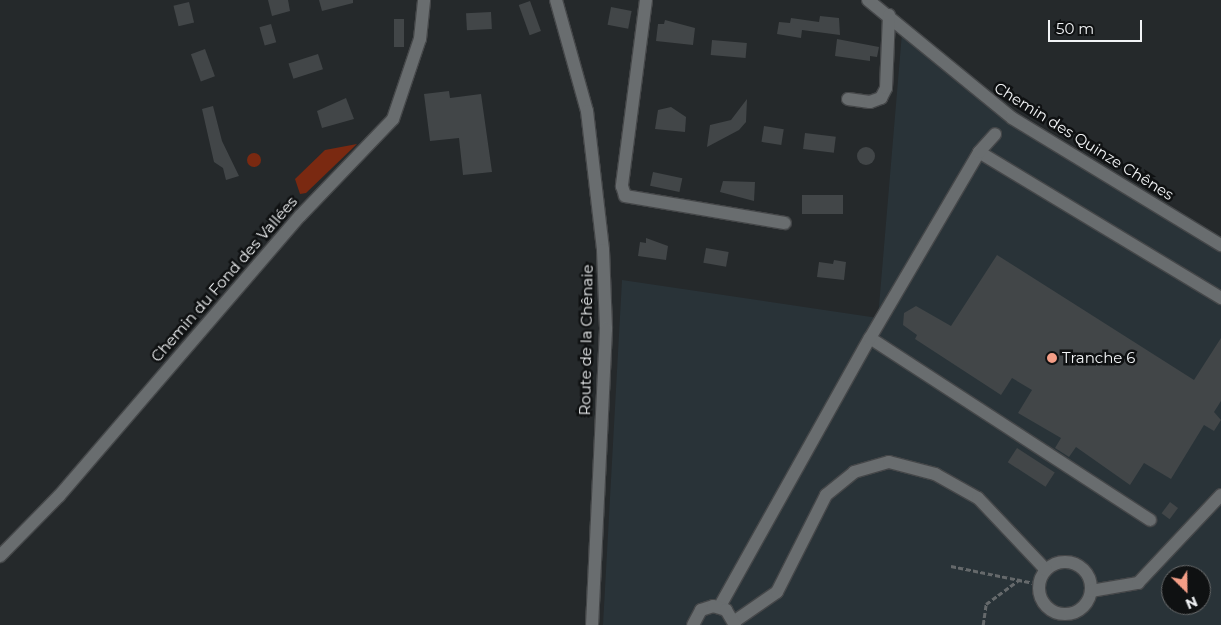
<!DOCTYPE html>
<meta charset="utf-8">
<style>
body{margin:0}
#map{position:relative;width:1221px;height:625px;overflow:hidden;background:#25292b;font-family:Montserrat,sans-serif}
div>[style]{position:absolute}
.built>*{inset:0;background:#293338}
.water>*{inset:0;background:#7a2911}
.round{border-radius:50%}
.building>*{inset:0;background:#424648;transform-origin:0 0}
.path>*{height:2.5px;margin-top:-1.25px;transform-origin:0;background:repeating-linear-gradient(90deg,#65696b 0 5px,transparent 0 7.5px)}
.roads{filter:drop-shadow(1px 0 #454749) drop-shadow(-1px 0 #454749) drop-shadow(0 1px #454749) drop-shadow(0 -1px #454749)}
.minor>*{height:12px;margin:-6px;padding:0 6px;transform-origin:6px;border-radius:6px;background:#696d6f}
.minor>.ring{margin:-6px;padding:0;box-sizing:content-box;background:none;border:12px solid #696d6f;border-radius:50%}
.dots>*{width:14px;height:14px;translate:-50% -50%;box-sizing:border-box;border:2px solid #0f1112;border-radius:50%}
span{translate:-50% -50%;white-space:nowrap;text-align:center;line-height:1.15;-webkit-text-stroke:5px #0f1112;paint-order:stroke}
.street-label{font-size:15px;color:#f2f4f6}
.poi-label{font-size:15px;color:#f2f4f6}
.left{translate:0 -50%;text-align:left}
.north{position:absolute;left:1161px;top:565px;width:50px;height:50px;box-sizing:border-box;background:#0f1112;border:1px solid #6a6c6d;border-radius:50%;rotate:157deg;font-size:14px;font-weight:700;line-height:20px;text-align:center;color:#f2f4f6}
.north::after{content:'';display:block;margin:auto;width:18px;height:22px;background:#f49e87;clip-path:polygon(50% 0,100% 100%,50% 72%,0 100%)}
.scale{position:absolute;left:1048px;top:20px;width:94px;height:22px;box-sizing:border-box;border:2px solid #f2f4f6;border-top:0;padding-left:6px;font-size:15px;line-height:18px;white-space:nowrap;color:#f2f4f6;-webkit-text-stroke:4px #0f1112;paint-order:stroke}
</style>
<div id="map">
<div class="built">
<i style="clip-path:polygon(evenodd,902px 33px,1048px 148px,1221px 253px,1221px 625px,603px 625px,622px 280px,878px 318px,902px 33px,1171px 575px,1201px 575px,1201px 605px,1171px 605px,1171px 575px)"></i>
</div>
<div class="water">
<i style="clip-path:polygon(357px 144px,306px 193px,300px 194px,295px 179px,325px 150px)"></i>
<i class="round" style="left:247px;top:153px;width:14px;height:14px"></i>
</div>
<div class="building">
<i style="clip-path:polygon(268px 0,288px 0,290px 11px,272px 16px)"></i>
<i style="clip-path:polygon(319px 0,353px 0,353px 3px,322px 11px)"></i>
<i style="left:530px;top:1px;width:32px;height:12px;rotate:70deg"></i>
<i style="left:189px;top:2px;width:21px;height:16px;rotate:76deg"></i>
<i style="left:611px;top:7px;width:21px;height:18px;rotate:11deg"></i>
<i style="left:491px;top:12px;width:17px;height:25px;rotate:87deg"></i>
<i style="clip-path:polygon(820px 16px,839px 18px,840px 35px,802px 30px,801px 38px,777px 34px,779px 22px,790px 23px,791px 18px,819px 22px)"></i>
<i style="left:394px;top:19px;width:10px;height:28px"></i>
<i style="clip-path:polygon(665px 20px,695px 28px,693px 45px,656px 41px,658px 24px,664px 24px)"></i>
<i style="left:271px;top:24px;width:19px;height:12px;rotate:74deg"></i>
<i style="clip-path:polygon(837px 39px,879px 47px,877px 57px,870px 56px,870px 61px,835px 56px)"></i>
<i style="left:712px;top:40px;width:35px;height:15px;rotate:5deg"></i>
<i style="left:205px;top:49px;width:29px;height:15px;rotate:70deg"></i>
<i style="left:318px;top:54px;width:16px;height:31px;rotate:72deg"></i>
<i style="clip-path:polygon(449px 91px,450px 98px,481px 94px,492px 172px,463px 175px,459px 138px,430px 141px,424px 94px)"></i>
<i style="clip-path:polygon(346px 98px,354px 119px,322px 128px,317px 111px)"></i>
<i style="clip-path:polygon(747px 99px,746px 122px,739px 130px,707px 147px,710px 125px,731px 120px)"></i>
<i style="clip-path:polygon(213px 106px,222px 141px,239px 176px,226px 180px,223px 168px,214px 162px,202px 109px)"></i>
<i style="clip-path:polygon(671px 107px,686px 117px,685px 132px,655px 129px,658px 110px)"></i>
<i style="left:764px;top:126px;width:20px;height:16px;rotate:9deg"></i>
<i style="left:805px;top:133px;width:31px;height:16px;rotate:7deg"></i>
<i class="round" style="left:857px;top:147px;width:18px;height:18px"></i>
<i style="left:653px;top:172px;width:30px;height:14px;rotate:12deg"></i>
<i style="clip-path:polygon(723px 181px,755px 182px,754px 201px,720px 192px)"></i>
<i style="left:843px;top:195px;width:19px;height:41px;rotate:90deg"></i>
<i style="clip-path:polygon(646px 238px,668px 246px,666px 260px,638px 256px,640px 242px,646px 243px)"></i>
<i style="left:706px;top:248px;width:23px;height:15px;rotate:10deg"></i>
<i style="clip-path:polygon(997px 255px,1194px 380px,1221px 338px,1221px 401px,1214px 412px,1221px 420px,1214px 431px,1204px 425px,1171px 479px,1144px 463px,1130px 485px,1076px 447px,1069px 457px,1055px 448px,1061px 438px,1018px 413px,1032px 390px,1012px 378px,1001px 395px,915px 339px,917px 335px,903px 325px,904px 313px,916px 306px,951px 326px)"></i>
<i style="clip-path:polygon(834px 260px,846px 262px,844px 280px,817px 277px,819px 262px,833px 264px)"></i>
<i style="left:1017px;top:448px;width:45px;height:17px;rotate:33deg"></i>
<i style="left:1170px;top:502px;width:10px;height:14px;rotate:37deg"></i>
</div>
<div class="path">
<i style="left:951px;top:566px;width:90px;rotate:11.6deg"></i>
<i style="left:983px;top:625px;width:21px;rotate:-82deg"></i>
<i style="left:986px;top:604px;width:42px;rotate:-36.3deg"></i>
</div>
<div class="roads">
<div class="minor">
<i style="left:556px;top:0;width:115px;rotate:74.4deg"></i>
<i style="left:587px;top:111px;width:140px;rotate:83.4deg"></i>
<i style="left:603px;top:250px;width:79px;rotate:87.8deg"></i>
<i style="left:606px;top:329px;width:296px;rotate:92.7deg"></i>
<i style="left:646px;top:0;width:188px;rotate:97.4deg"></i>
<i style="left:622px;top:186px;width:10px;rotate:73deg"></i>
<i style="left:625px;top:196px;width:162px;rotate:9.6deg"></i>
<i style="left:868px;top:0;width:186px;rotate:39.3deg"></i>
<i style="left:1012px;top:118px;width:245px;rotate:31.3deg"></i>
<i style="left:848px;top:99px;width:22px;rotate:8deg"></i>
<i style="left:870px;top:102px;width:12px;rotate:-20deg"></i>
<i style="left:881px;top:98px;width:11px;rotate:-63deg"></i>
<i style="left:886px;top:88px;width:73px;rotate:-87.6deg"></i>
<i style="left:979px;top:152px;width:283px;rotate:31.1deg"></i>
<i style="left:870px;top:338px;width:334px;rotate:33deg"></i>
<i style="left:0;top:556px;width:84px;rotate:-45.5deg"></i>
<i style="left:59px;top:496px;width:369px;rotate:-49.3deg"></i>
<i style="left:300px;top:216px;width:134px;rotate:-46.2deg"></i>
<i style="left:393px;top:119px;width:84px;rotate:-71.4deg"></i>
<i style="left:420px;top:39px;width:39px;rotate:-84deg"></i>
<i class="ring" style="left:1039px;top:562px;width:40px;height:40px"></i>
<i style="left:1091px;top:591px;width:48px;rotate:-9.7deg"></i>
<i style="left:1138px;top:583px;width:121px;rotate:-46.7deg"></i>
<i style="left:720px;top:606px;width:307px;rotate:-60.8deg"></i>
<i style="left:870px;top:338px;width:216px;rotate:-59.6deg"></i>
<i style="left:979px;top:152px;width:24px;rotate:-48deg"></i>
<i style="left:735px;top:621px;width:51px;rotate:-34.6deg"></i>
<i style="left:777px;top:592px;width:109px;rotate:-63.2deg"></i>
<i style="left:826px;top:495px;width:36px;rotate:-39deg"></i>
<i style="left:854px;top:472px;width:36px;rotate:-16deg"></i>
<i style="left:889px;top:462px;width:48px;rotate:14.6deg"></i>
<i style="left:935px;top:474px;width:49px;rotate:29.2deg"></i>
<i style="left:978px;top:498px;width:99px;rotate:46.6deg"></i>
<i style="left:693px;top:625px;width:17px;rotate:-62deg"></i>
<i style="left:701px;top:610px;width:13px;rotate:-18deg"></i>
<i style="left:713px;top:606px;width:14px;rotate:17deg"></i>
<i style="left:726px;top:610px;width:17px;rotate:59deg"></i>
</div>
</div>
<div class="dots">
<i style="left:1052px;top:358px;background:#f49e87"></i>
</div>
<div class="street-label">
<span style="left:1084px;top:141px;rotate:32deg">Chemin des Quinze Chênes</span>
<span style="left:224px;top:279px;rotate:-49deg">Chemin du Fond des Vallées</span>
<span style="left:586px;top:340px;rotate:-89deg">Route de la Chênaie</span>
</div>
<div class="poi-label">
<span class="left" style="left:1062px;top:358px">Tranche 6</span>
</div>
<div class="north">N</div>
<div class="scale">50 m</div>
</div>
